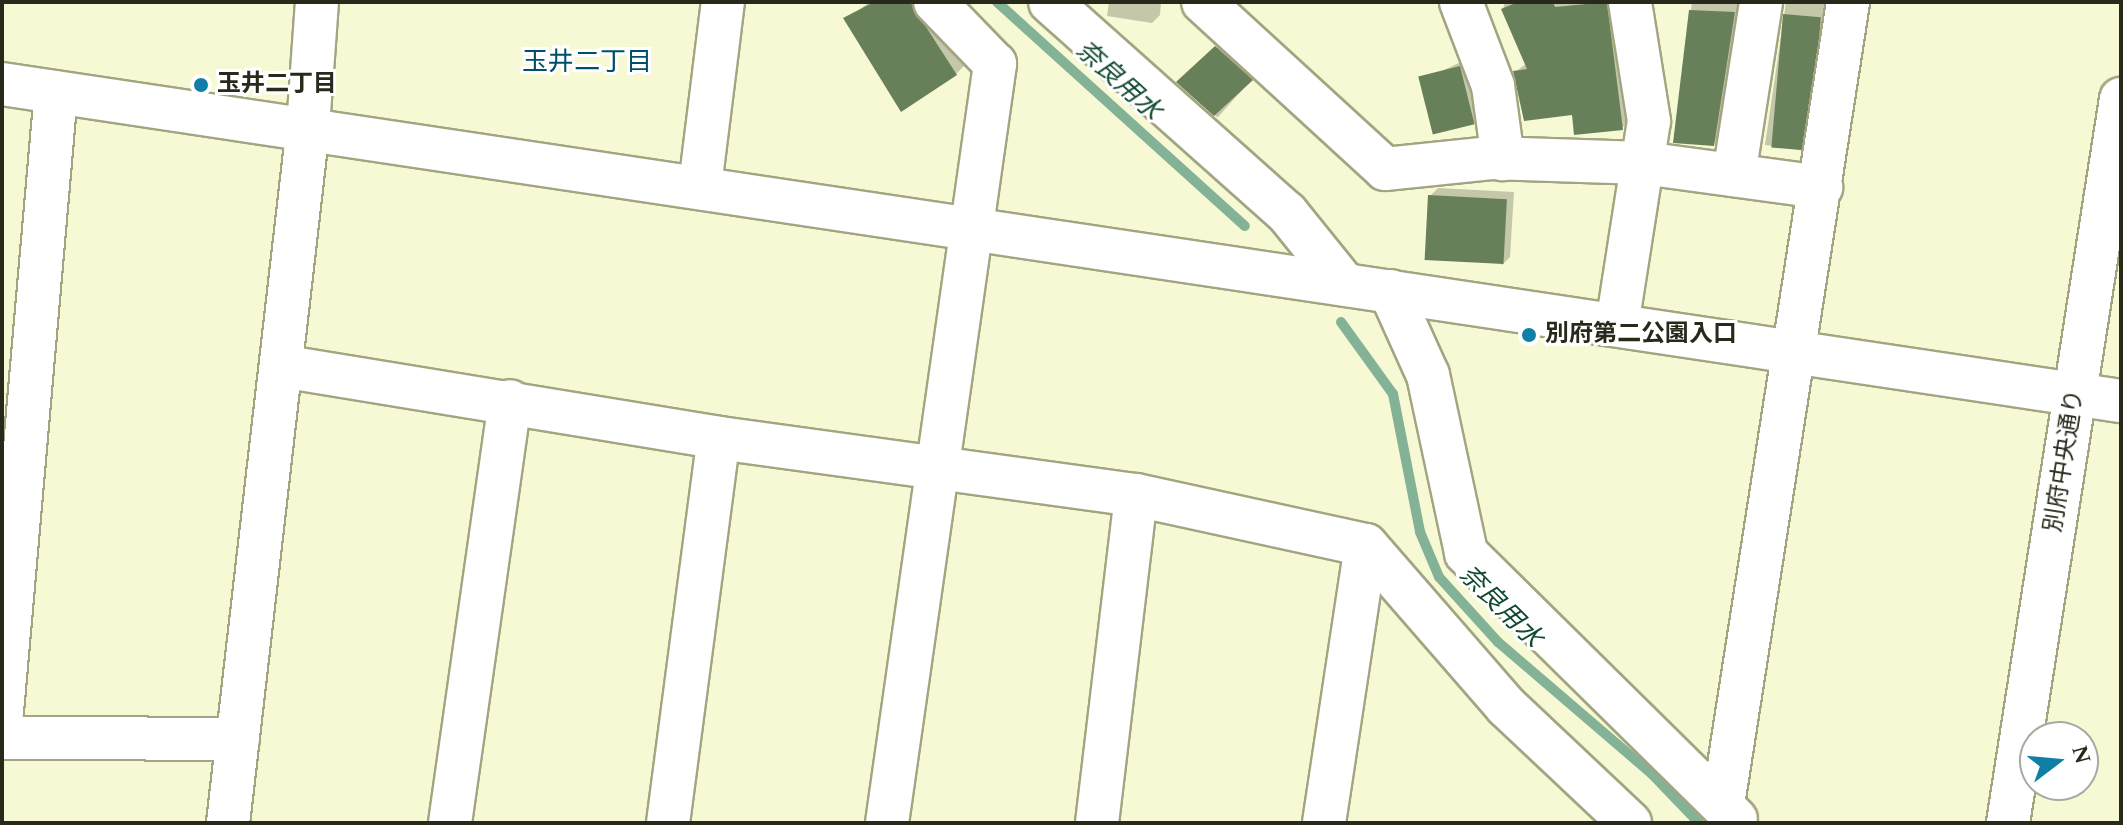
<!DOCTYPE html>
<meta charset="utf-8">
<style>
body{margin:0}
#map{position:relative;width:2123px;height:825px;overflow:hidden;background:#f6f9d4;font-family:Spectral,"Noto Sans JP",serif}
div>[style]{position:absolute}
.shadow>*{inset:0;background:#0003;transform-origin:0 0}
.stream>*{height:10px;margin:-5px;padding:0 5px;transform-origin:5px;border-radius:5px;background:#83b296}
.building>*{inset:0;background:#68805a;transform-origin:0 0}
.roads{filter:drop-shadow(2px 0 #a3a582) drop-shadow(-2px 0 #a3a582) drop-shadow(0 2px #a3a582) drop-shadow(0 -2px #a3a582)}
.minor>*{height:42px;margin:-21px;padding:0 21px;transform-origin:21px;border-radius:21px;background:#fff}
.dots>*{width:22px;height:22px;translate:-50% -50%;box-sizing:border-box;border:4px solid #fff;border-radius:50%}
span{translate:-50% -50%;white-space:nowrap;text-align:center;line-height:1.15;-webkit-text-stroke:6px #fff;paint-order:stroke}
.poi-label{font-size:24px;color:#28291b;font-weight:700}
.left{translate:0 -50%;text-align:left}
.street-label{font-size:24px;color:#28291b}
.neighbourhood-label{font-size:26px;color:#004e6a}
.water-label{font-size:26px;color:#104a2f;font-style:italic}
.frame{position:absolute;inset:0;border:4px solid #28291b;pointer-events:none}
.north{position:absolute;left:2019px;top:721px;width:80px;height:80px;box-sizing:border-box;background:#fff;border:2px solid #a9a9a4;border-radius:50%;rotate:74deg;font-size:22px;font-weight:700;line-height:32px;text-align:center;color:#28291b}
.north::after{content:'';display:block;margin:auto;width:28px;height:36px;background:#107ea7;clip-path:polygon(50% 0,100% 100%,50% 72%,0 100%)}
</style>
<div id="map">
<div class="shadow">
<i style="clip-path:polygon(870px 2px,922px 2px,964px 66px,956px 74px,846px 19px)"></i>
<i style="clip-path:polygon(1109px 2px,1161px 2px,1160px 15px,1152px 23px,1107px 16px)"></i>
<i style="clip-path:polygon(1505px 2px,1614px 2px,1630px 120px,1622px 128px,1574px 112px,1515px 72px,1526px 64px,1503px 9px)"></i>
<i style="clip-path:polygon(1692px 2px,1742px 2px,1721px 136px,1713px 144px,1675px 141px)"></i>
<i style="clip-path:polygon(1786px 2px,1829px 2px,1808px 141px,1800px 149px,1765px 145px)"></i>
<i style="left:1224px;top:40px;width:47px;height:62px;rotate:42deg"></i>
<i style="clip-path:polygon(1467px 59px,1481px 114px,1473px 122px,1421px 81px)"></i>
<i style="clip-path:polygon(1438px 188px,1514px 192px,1510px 257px,1502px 265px,1430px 196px)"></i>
</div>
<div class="stream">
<i style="left:997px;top:2px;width:334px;rotate:42.1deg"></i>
<i style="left:1341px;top:322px;width:89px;rotate:54.2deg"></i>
<i style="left:1393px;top:394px;width:141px;rotate:78.9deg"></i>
<i style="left:1420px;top:532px;width:49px;rotate:67.1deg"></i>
<i style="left:1439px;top:577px;width:88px;rotate:47.8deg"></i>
<i style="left:1498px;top:642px;width:203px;rotate:40.6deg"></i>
<i style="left:1652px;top:774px;width:68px;rotate:46.2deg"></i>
</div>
<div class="building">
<i style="clip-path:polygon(874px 2px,910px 2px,957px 75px,901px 112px,843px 18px)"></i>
<i style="clip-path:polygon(1518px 2px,1553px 2px,1555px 7px,1607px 2px,1623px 130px,1574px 135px,1572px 115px,1524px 121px,1513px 71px,1527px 69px,1501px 9px)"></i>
<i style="clip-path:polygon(1689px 10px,1735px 12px,1714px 146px,1673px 143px)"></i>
<i style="left:1783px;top:14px;width:38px;height:134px;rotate:5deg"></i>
<i style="clip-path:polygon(1215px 46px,1253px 80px,1214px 116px,1176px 82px)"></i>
<i style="left:1460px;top:66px;width:60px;height:43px;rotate:76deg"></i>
<i style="left:1428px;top:195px;width:79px;height:65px;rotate:3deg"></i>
</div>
<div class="roads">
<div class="minor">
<i style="left:1050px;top:2px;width:317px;rotate:41.7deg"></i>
<i style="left:1287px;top:213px;width:92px;rotate:51.1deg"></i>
<i style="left:1203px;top:2px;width:247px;rotate:42.5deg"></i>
<i style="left:1385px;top:169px;width:107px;rotate:-5.9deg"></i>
<i style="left:1491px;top:158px;width:152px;rotate:1.9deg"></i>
<i style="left:1643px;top:163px;width:180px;rotate:7.7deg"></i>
<i style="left:1461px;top:2px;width:90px;rotate:69.1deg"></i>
<i style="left:1493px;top:86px;width:74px;rotate:82.2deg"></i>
<i style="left:2px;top:84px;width:2143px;rotate:8.51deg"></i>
<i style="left:1734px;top:175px;width:175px;rotate:-81.1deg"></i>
<i style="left:700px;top:186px;width:185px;rotate:-82.9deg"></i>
<i style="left:1390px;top:291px;width:92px;rotate:65.7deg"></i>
<i style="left:1428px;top:375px;width:182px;rotate:77.9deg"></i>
<i style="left:1466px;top:553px;width:379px;rotate:44.6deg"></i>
<i style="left:1617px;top:325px;width:206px;rotate:-81.1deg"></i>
<i style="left:1649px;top:121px;width:121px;rotate:-99.1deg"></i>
<i style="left:281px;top:366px;width:444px;rotate:9.3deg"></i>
<i style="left:719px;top:438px;width:421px;rotate:7.8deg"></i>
<i style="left:1136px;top:495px;width:235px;rotate:12.3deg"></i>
<i style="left:1366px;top:545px;width:215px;rotate:49deg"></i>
<i style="left:1507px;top:707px;width:169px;rotate:43.3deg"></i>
<i style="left:2px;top:711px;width:621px;rotate:-85.01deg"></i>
<i style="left:2px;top:738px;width:236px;rotate:0.2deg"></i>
<i style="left:1723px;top:804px;width:812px;rotate:-81.14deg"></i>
<i style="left:228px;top:823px;width:701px;rotate:-83.44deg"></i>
<i style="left:308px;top:127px;width:125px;rotate:-85.9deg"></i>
<i style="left:450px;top:823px;width:426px;rotate:-81.9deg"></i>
<i style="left:668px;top:823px;width:388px;rotate:-82.5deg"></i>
<i style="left:887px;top:823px;width:767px;rotate:-81.9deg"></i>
<i style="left:995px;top:64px;width:86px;rotate:-134.1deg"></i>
<i style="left:1097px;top:823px;width:330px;rotate:-83.2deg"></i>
<i style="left:1324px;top:823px;width:281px;rotate:-81.4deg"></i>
<i style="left:2008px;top:823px;width:733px;rotate:-81.13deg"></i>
</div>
</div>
<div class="dots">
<i style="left:201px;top:85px;background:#107ea7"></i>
<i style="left:1529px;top:335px;background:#107ea7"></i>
</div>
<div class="poi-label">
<span class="left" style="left:217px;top:85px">玉井二丁目</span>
<span class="left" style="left:1545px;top:335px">別府第二公園入口</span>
</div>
<div class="street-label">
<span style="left:2065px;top:461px;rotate:-81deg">別府中央通り</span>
</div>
<div class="neighbourhood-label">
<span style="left:587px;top:63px">玉井二丁目</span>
</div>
<div class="water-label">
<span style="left:1118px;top:81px;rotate:42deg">奈良用水</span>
<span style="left:1500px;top:607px;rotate:45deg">奈良用水</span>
</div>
<div class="frame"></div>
<div class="north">N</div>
</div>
